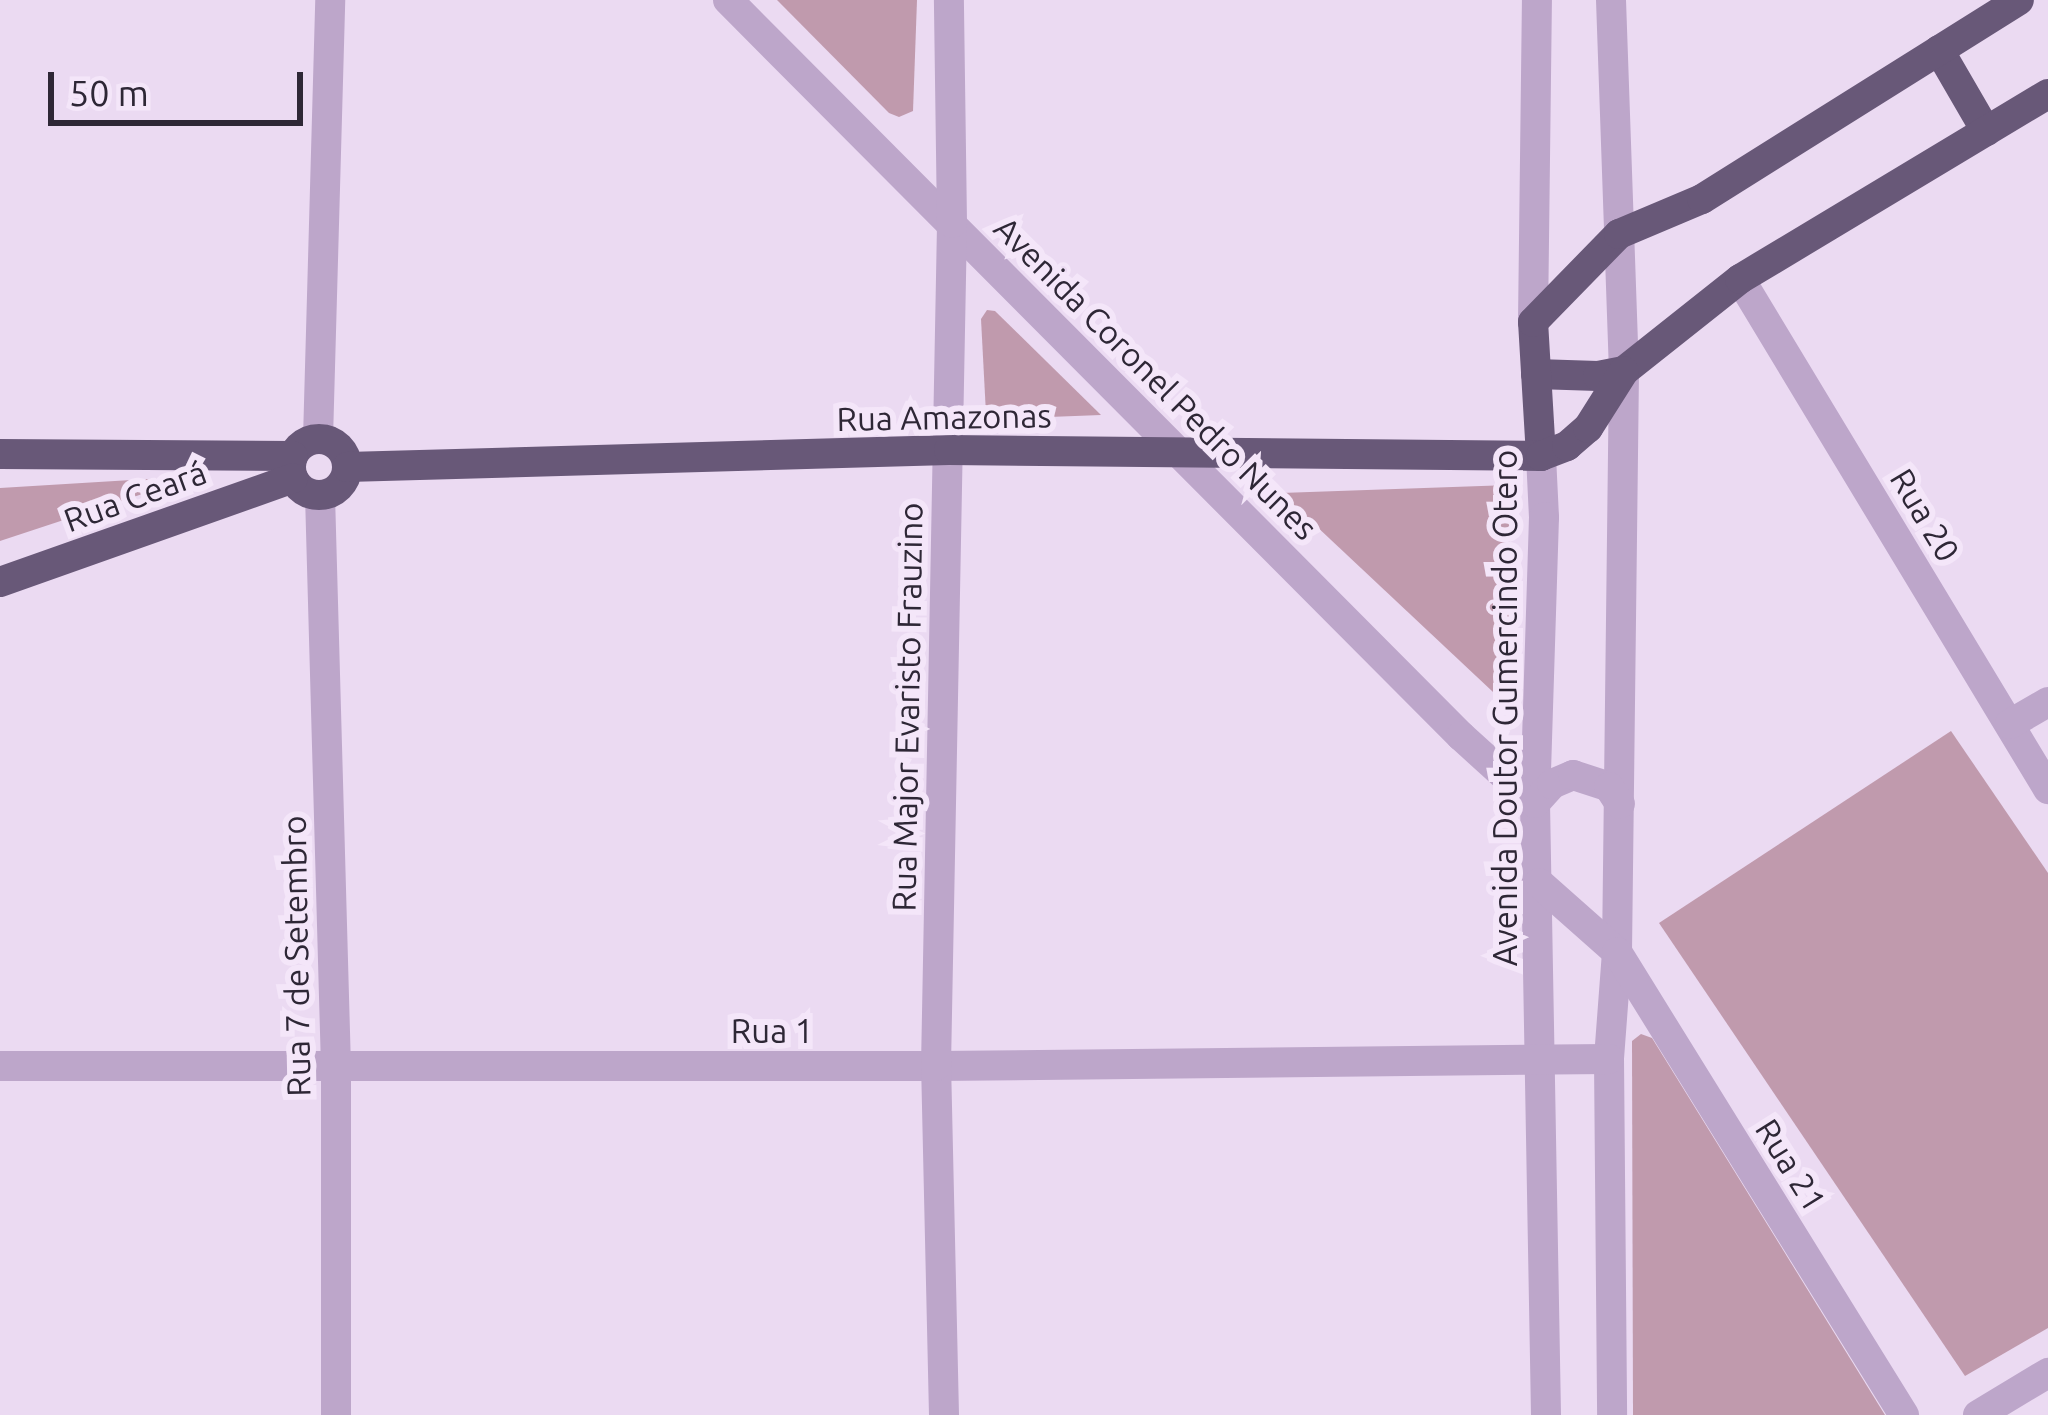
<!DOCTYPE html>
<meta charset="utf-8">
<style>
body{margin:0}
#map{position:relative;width:2048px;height:1415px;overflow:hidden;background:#ebdaf2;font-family:Ubuntu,sans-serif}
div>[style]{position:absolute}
.green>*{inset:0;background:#c09aad}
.minor>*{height:30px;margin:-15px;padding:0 15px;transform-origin:15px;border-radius:15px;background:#bda6ca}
.major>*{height:30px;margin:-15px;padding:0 15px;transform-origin:15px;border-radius:15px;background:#685878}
.major>.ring{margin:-15px;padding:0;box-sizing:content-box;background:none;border:30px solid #685878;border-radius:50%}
span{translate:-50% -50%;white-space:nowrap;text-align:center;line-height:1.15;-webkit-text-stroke:12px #f4e6f9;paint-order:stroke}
.street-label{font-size:33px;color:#2e2736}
.scale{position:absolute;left:48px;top:72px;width:255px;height:54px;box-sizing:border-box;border:6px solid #2e2736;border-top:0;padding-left:15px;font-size:36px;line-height:42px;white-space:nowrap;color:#2e2736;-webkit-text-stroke:9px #f4e6f9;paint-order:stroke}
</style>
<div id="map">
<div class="green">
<i style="clip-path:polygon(777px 0,917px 0,913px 111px,899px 117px,889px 113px)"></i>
<i style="clip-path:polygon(987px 310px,995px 311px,1101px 415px,996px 419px,986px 414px,981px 319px)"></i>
<i style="clip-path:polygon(197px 476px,0 541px,0 488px)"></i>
<i style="clip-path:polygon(1510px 485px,1509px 707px,1281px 493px)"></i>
<i style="clip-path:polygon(1951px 731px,2048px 873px,2048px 1328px,1965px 1376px,1659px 923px)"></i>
<i style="clip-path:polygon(1641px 1034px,1652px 1038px,1885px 1415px,1633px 1415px,1632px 1041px)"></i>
</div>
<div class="minor">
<i style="left:728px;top:0;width:1039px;rotate:45.12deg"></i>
<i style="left:1461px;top:736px;width:100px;rotate:42.2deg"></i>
<i style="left:1611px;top:0;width:371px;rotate:88deg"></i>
<i style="left:1624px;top:371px;width:581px;rotate:90.69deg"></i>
<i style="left:1617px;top:952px;width:107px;rotate:94.3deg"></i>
<i style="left:1609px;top:1059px;width:356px;rotate:89.5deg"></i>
<i style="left:1740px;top:279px;width:596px;rotate:58.87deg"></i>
<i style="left:1533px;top:322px;width:322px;rotate:-89.3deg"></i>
<i style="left:318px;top:439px;width:439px;rotate:-88.4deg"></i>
<i style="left:1541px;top:456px;width:61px;rotate:87.2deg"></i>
<i style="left:1544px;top:517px;width:286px;rotate:91.8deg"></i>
<i style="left:1535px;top:803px;width:612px;rotate:88.97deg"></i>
<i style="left:320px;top:495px;width:573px;rotate:88.4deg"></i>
<i style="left:336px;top:1068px;width:347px;rotate:90deg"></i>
<i style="left:2010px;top:724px;width:44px;rotate:-30.1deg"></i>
<i style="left:1535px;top:803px;width:25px;rotate:-48deg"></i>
<i style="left:1552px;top:784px;width:23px;rotate:-23deg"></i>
<i style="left:1573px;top:775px;width:38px;rotate:18deg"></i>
<i style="left:1609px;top:787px;width:20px;rotate:57deg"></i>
<i style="left:1539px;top:883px;width:104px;rotate:41.5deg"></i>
<i style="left:1617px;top:952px;width:545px;rotate:58.21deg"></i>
<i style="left:0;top:1066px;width:936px"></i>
<i style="left:936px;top:1066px;width:673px;rotate:-0.6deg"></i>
<i style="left:944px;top:1415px;width:349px;rotate:-91.3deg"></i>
<i style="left:936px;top:1066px;width:843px;rotate:-88.91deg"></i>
<i style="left:952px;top:223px;width:223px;rotate:-90.8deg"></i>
<i style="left:1978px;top:1415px;width:82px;rotate:-31deg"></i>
</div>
<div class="major">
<i style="left:1939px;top:50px;width:94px;rotate:59.9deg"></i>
<i style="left:1536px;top:374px;width:62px;rotate:1.8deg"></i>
<i style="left:1598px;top:376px;width:26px;rotate:-11deg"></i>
<i style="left:1624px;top:371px;width:148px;rotate:-38.4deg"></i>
<i style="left:1740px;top:279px;width:359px;rotate:-31deg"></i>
<i class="ring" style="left:291px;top:439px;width:26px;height:26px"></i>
<i style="left:0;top:454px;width:293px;rotate:0.4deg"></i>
<i style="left:1541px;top:456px;width:134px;rotate:-93.4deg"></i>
<i style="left:1533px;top:322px;width:123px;rotate:-45.7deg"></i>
<i style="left:1619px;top:234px;width:90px;rotate:-22.9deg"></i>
<i style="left:1702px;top:199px;width:374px;rotate:-32.1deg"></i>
<i style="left:347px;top:467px;width:602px;rotate:-1.62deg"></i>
<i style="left:949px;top:450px;width:592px;rotate:0.58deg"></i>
<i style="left:1541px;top:456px;width:28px;rotate:-21deg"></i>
<i style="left:1567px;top:446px;width:28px;rotate:-41deg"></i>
<i style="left:1588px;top:428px;width:67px;rotate:-57.7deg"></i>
<i style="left:0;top:582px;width:311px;rotate:-19.5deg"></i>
</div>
<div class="street-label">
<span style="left:1156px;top:378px;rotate:45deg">Avenida Coronel Pedro Nunes</span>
<span style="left:944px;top:417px;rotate:-1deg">Rua Amazonas</span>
<span style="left:135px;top:496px;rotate:-20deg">Rua Ceará</span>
<span style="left:1925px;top:515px;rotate:59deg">Rua 20</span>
<span style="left:907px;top:707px;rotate:-89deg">Rua Major Evaristo Frauzino</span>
<span style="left:1505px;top:708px;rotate:-90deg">Avenida Doutor Gumercindo Otero</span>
<span style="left:296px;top:956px;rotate:-91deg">Rua 7 de Setembro</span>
<span style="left:772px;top:1031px">Rua 1</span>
<span style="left:1791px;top:1165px;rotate:58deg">Rua 21</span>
</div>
<div class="scale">50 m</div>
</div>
